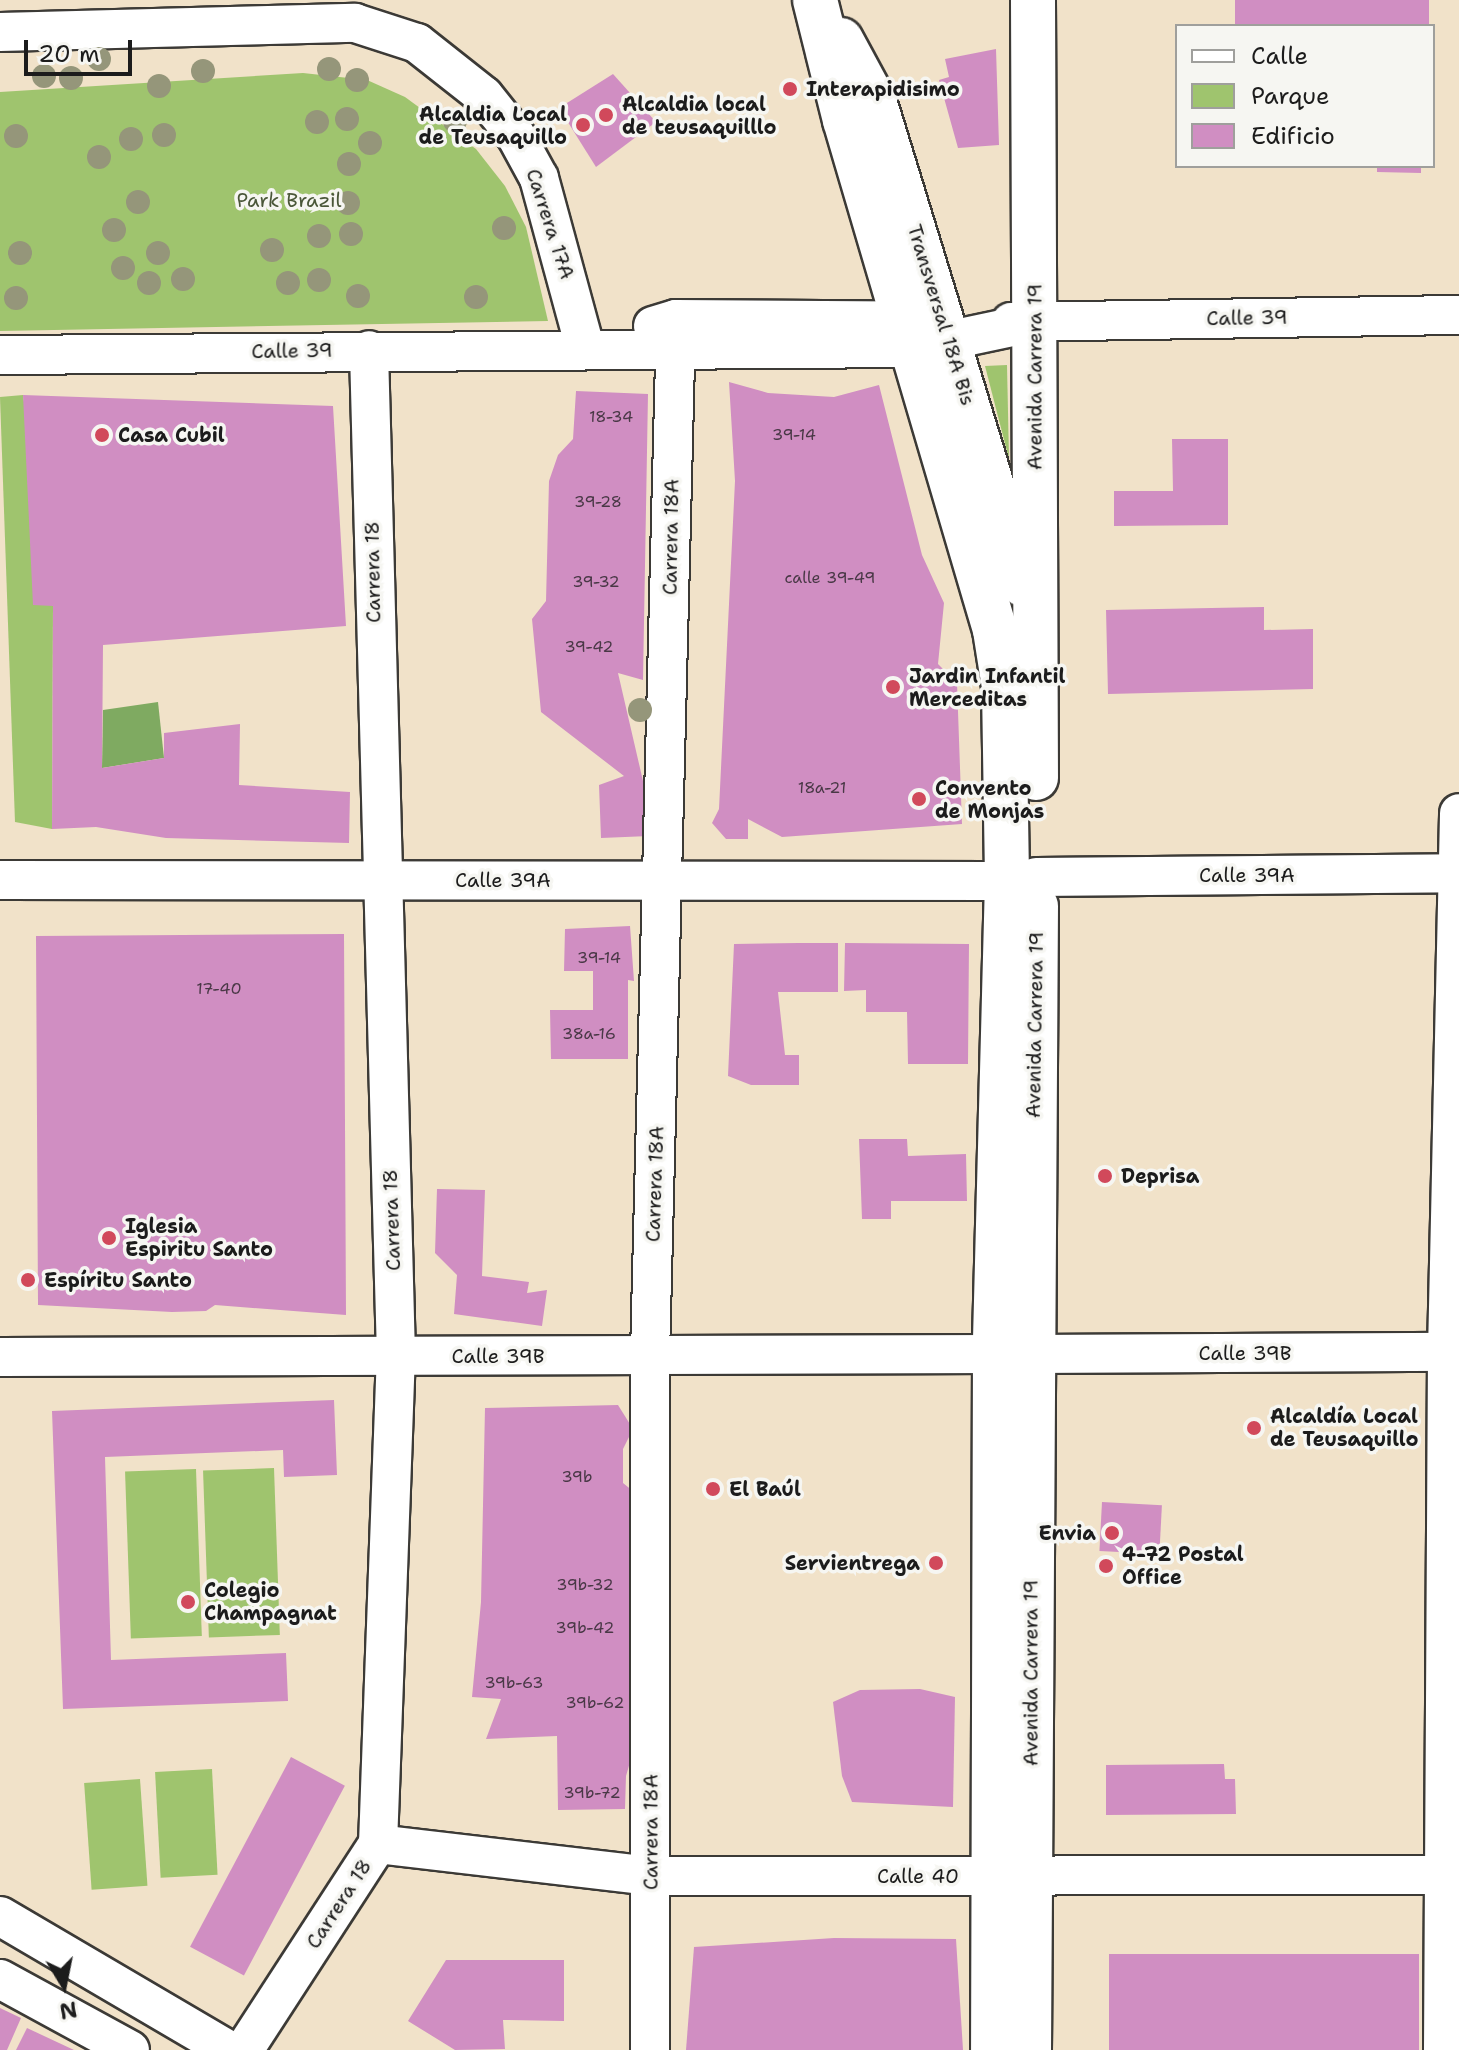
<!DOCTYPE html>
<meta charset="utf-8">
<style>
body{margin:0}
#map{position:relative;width:1459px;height:2050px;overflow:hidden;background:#f1e2c9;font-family:"Shantell Sans",sans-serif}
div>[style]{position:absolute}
.green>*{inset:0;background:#9fc46e;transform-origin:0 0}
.forest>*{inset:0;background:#7faa61}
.building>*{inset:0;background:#d08ec2;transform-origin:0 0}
.roads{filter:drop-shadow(2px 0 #3c3a36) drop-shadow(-2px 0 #3c3a36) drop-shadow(0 2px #3c3a36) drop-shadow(0 -2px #3c3a36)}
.minor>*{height:38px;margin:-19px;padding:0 19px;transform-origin:19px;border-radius:19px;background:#fff}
.major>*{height:44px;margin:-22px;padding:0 22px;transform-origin:22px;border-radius:22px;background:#fff}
.trees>*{width:24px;height:24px;margin:-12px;border-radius:50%;background:#95967a}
.dots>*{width:22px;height:22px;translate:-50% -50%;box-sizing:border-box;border:4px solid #f6f6f2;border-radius:50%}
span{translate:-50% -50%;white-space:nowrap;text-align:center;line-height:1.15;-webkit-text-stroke:7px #f6f6f2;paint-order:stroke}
.number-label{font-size:16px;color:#493846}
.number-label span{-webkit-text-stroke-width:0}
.poi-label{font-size:20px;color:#1c1c1c;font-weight:700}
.left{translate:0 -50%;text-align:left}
.right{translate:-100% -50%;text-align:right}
.park-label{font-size:20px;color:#4a5739}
.street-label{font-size:20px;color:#1c1c1c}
.legend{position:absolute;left:1175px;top:24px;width:260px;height:144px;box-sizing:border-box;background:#f6f6f2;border:2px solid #9f9f9c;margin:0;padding:10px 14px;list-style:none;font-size:24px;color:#1c1c1c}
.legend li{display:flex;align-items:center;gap:16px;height:40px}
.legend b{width:40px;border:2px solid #9f9f9c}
.north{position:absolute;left:24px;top:1946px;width:80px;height:80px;-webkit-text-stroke:6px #f6f6f2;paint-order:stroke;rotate:170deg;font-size:22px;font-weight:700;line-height:32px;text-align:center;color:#1c1c1c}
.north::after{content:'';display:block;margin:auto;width:28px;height:36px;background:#1c1c1c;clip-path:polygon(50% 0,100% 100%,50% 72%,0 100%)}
.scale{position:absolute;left:24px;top:40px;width:108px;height:36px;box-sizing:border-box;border:4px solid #1c1c1c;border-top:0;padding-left:10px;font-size:24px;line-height:28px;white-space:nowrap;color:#1c1c1c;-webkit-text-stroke:6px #f6f6f2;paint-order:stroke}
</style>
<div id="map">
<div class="green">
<i style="clip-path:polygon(303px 73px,367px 80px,405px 97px,476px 149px,505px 186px,526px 227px,548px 321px,0 331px,0 92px)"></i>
<i style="clip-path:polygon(1007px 365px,1009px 459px,985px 366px)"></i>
<i style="clip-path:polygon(23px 395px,53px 606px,52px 829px,15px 822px,0 397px)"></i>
<i style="left:274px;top:1468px;width:167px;height:71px;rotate:88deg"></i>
<i style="left:196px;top:1469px;width:167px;height:71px;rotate:88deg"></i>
<i style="left:212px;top:1769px;width:106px;height:57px;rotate:87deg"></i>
<i style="left:140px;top:1779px;width:107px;height:56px;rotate:86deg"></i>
</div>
<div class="forest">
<i style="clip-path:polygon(158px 702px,164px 758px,102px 768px,103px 710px)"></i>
</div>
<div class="building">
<i style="left:1235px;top:0;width:194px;height:26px"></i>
<i style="clip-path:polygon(996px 49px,999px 145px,958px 148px,939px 80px,949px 77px,945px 59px)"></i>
<i style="clip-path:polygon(613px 74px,656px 122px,596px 167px,559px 108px)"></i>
<i style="clip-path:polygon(1377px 166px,1421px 166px,1421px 173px,1377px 172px)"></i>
<i style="clip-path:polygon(729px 382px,768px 393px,834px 397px,879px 385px,922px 555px,944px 603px,938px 664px,957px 683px,962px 824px,782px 837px,748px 819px,748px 839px,726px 839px,712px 823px,719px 809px,735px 481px)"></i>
<i style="clip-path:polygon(576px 391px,648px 394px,643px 680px,618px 673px,646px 794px,649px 836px,601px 838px,599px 785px,624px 776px,541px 712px,532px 619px,546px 601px,549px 481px,558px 455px,573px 439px)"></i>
<i style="clip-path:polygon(23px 395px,333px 406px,346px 626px,103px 645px,102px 768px,164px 758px,164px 733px,240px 724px,239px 785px,350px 792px,349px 843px,166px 838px,96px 827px,52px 829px,53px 606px,33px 605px)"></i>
<i style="clip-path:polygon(1172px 439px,1228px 439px,1228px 525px,1114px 526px,1114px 491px,1173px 491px)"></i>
<i style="clip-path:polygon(1264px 607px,1264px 630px,1313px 629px,1313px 689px,1108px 694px,1106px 610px)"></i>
<i style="clip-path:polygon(630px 926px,634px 981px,628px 980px,628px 1059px,551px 1059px,550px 1010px,593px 1010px,593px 971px,564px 971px,565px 929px)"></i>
<i style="clip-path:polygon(344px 934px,346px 1315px,215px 1305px,206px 1311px,172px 1312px,38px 1305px,36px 936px)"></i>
<i style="clip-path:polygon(799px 943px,838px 943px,838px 992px,778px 992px,785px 1055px,799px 1055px,799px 1085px,751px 1085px,728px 1076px,734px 944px)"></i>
<i style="clip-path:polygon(845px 943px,969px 944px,968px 1064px,908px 1064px,907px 1012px,866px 1012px,866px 990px,844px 991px)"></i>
<i style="clip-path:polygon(859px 1139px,907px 1139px,908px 1156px,966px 1154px,967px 1201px,891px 1201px,891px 1219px,862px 1219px)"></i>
<i style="clip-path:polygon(437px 1189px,485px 1190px,482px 1276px,529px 1282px,527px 1293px,547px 1290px,542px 1326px,454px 1314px,457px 1275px,435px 1253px)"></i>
<i style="clip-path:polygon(334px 1400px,337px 1475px,284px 1477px,283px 1450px,105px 1457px,111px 1660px,286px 1653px,288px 1701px,63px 1709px,52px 1411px)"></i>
<i style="clip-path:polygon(618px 1405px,633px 1429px,623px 1449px,623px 1483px,639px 1496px,633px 1752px,626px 1776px,625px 1809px,558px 1810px,557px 1736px,486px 1739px,501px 1699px,472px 1697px,481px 1602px,485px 1408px)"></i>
<i style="left:1102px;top:1502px;width:60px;height:49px;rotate:3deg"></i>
<i style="clip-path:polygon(920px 1689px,955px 1697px,953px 1807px,852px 1802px,842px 1776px,833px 1702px,860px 1690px)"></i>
<i style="left:291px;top:1757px;width:61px;height:215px;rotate:28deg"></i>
<i style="clip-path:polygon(1224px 1764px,1225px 1779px,1235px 1779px,1236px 1814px,1106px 1815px,1106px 1765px)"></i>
<i style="clip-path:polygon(834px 1938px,956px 1939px,963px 2050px,686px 2050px,694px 1947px)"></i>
<i style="left:1109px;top:1954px;width:310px;height:96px"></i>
<i style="clip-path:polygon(446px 1960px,564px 1960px,564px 2021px,503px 2020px,505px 2049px,455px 2050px,408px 2021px)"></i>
<i style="clip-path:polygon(0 2008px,21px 2018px,7px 2050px,0 2050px)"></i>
<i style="clip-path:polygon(27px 2028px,74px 2050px,16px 2050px)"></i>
</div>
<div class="roads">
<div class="minor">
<i style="left:0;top:32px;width:355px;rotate:-1.5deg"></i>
<i style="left:355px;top:23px;width:65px;rotate:17.9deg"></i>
<i style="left:417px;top:43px;width:85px;rotate:38.3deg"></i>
<i style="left:484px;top:96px;width:51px;rotate:51.3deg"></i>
<i style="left:516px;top:136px;width:48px;rotate:61.3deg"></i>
<i style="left:539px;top:178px;width:175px;rotate:74.8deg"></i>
<i style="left:1011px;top:322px;width:448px;rotate:-0.9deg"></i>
<i style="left:653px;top:326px;width:24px;rotate:-17deg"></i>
<i style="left:676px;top:319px;width:258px;rotate:0.4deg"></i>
<i style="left:0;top:355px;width:913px;rotate:-0.44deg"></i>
<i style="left:913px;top:348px;width:125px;rotate:-12deg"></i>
<i style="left:1036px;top:877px;width:423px;rotate:-0.5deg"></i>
<i style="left:0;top:880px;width:1007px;rotate:0.06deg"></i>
<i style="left:1031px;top:1354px;width:428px;rotate:-0.3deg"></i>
<i style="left:0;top:1357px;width:995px;rotate:-0.17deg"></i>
<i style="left:378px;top:1844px;width:276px;rotate:6.7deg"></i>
<i style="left:652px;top:1876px;width:807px;rotate:-0.07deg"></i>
<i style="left:0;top:1916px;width:264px;rotate:30.4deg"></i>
<i style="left:0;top:1979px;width:148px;rotate:28.6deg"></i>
<i style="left:244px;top:2050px;width:246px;rotate:-57deg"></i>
<i style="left:378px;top:1844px;width:488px;rotate:-87.9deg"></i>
<i style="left:396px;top:1356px;width:1006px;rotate:-91.54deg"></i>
<i style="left:650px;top:2050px;width:695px;rotate:-90deg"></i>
<i style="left:650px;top:1355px;width:1036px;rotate:-88.56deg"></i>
<i style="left:1443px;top:2050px;width:698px;rotate:-89.67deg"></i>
<i style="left:1447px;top:1352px;width:539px;rotate:-88.72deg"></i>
</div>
<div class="major">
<i style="left:815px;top:0;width:124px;rotate:76deg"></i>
<i style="left:845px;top:120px;width:532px;rotate:73.61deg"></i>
<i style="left:995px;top:630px;width:58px;rotate:81deg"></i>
<i style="left:1004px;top:687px;width:194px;rotate:89.1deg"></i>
<i style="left:1007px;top:881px;width:473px;rotate:91.5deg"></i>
<i style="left:995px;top:1354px;width:696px;rotate:90.16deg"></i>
<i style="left:1033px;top:0;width:778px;rotate:89.78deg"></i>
<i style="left:841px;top:40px;width:69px;rotate:61.6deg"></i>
<i style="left:874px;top:101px;width:505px;rotate:72.96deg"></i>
<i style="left:1029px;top:2050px;width:1144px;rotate:-89.65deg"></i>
</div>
</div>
<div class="trees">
<i style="left:99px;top:59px"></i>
<i style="left:329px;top:69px"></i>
<i style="left:203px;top:71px"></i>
<i style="left:44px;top:76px"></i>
<i style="left:71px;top:78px"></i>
<i style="left:357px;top:80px"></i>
<i style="left:159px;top:86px"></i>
<i style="left:347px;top:119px"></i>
<i style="left:455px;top:121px"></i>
<i style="left:317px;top:122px"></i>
<i style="left:164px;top:135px"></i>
<i style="left:16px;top:136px"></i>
<i style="left:131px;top:139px"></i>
<i style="left:370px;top:143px"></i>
<i style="left:99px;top:157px"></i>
<i style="left:349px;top:164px"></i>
<i style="left:138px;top:202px"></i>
<i style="left:348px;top:203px"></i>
<i style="left:504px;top:228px"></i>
<i style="left:114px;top:230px"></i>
<i style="left:351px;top:234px"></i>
<i style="left:319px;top:236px"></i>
<i style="left:272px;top:250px"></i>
<i style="left:20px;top:253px"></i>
<i style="left:158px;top:253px"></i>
<i style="left:123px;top:268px"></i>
<i style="left:183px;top:279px"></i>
<i style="left:319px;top:280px"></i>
<i style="left:149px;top:283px"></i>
<i style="left:288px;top:283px"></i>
<i style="left:358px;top:296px"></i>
<i style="left:476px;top:297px"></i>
<i style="left:16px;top:298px"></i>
<i style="left:640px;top:710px"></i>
</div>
<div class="dots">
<i style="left:790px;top:89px;background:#d1495b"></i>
<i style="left:606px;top:115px;background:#d1495b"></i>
<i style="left:583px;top:125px;background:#d1495b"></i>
<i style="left:102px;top:435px;background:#d1495b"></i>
<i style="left:893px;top:687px;background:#d1495b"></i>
<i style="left:919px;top:799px;background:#d1495b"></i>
<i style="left:1105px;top:1176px;background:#d1495b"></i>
<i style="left:109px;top:1238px;background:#d1495b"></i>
<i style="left:28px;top:1280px;background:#d1495b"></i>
<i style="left:1254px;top:1428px;background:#d1495b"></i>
<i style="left:713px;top:1489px;background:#d1495b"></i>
<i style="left:1112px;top:1533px;background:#d1495b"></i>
<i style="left:936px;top:1563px;background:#d1495b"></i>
<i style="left:1106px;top:1566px;background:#d1495b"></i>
<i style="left:188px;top:1602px;background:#d1495b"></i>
</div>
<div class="number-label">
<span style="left:611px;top:417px">18-34</span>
<span style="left:794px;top:435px">39-14</span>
<span style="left:598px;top:502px">39-28</span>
<span style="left:830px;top:578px">calle 39-49</span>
<span style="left:596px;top:582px">39-32</span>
<span style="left:589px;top:647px">39-42</span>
<span style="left:822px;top:788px">18a-21</span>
<span style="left:599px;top:958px">39-14</span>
<span style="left:219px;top:989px">17-40</span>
<span style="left:589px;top:1034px">38a-16</span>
<span style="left:577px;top:1477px">39b</span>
<span style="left:585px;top:1585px">39b-32</span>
<span style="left:585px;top:1628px">39b-42</span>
<span style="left:514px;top:1683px">39b-63</span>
<span style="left:595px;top:1703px">39b-62</span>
<span style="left:592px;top:1793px">39b-72</span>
</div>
<div class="poi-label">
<span class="left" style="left:806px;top:89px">Interapidisimo</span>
<span class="left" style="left:622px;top:116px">Alcaldia local<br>de teusaquilllo</span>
<span class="right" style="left:567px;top:126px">Alcaldia Local<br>de Teusaquillo</span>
<span class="left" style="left:118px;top:435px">Casa Cubil</span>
<span class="left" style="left:909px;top:688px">Jardin Infantil<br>Merceditas</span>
<span class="left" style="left:935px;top:800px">Convento<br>de Monjas</span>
<span class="left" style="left:1121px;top:1176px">Deprisa</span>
<span class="left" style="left:125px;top:1238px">Iglesia<br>Espiritu Santo</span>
<span class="left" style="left:44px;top:1280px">Espíritu Santo</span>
<span class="left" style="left:1270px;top:1428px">Alcaldía Local<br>de Teusaquillo</span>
<span class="left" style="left:729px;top:1489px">El Baúl</span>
<span class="right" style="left:1096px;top:1533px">Envia</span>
<span class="left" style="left:1122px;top:1566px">4-72 Postal<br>Office</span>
<span class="right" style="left:920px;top:1563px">Servientrega</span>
<span class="left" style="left:204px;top:1602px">Colegio<br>Champagnat</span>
</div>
<div class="park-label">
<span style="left:289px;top:200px">Park Brazil</span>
</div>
<div class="street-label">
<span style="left:550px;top:224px;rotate:72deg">Carrera 17A</span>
<span style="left:941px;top:315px;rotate:73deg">Transversal 18A Bis</span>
<span style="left:1247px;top:318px;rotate:-1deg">Calle 39</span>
<span style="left:292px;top:351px;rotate:-1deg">Calle 39</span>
<span style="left:1035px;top:377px;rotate:-90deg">Avenida Carrera 19</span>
<span style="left:671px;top:537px;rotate:-89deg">Carrera 18A</span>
<span style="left:373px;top:572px;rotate:-91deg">Carrera 18</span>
<span style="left:1247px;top:875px">Calle 39A</span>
<span style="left:503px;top:880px">Calle 39A</span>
<span style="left:1035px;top:1025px;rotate:-89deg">Avenida Carrera 19</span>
<span style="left:655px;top:1184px;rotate:-88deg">Carrera 18A</span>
<span style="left:392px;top:1220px;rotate:-92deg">Carrera 18</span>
<span style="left:1245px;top:1353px">Calle 39B</span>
<span style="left:498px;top:1356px">Calle 39B</span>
<span style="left:1031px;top:1673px;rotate:-90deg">Avenida Carrera 19</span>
<span style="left:651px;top:1832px;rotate:-90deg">Carrera 18A</span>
<span style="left:918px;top:1876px">Calle 40</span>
<span style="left:339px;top:1904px;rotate:-57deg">Carrera 18</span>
</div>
<ul class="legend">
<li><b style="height:10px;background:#fff"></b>Calle</li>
<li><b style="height:22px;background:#9fc46e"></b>Parque</li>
<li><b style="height:22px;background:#d08ec2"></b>Edificio</li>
</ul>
<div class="north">N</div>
<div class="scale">20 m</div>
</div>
